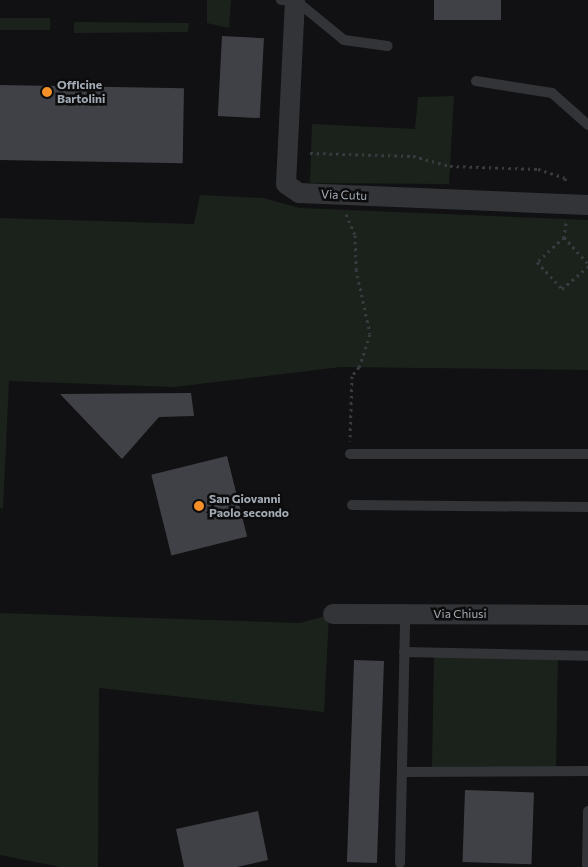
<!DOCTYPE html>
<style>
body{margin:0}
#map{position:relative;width:588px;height:867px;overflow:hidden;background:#111113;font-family:Commissioner,sans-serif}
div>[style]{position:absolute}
.green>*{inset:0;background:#1b221b;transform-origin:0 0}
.building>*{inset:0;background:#404146;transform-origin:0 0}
.path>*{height:3px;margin-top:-1.5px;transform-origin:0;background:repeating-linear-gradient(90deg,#383b3f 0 2.5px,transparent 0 6.5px)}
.lane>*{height:10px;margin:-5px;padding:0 5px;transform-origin:5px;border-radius:5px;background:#323438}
.street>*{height:20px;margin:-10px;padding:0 10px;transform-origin:10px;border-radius:10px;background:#323438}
.dots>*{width:14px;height:14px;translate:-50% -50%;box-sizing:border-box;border:2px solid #0c0c0d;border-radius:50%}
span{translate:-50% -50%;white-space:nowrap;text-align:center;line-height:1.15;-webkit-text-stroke:5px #0c0c0d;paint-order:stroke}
.poi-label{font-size:12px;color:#a2aab4;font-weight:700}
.left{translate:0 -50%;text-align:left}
.street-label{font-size:12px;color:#a2aab4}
</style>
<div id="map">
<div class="green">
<i style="clip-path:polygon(207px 0,231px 0,229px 28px,207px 23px)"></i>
<i style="left:50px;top:18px;width:12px;height:50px;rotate:90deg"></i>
<i style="clip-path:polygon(74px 22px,189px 23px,188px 32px,74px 33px)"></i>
<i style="clip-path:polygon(454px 96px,449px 184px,310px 183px,312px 124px,415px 129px,418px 97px)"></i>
<i style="clip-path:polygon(200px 195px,263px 198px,300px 208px,588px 220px,588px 370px,341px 367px,174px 387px,9px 381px,3px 509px,0 508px,0 218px,194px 224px)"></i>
<i style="clip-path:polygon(0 613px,300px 623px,329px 615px,324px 712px,99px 688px,98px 867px,60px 867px,0 855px)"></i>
<i style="left:434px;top:653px;width:124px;height:119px;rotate:1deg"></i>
</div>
<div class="building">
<i style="left:434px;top:0;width:67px;height:20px"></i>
<i style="left:222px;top:36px;width:42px;height:80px;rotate:3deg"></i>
<i style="left:0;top:85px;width:184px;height:75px;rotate:1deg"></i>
<i style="clip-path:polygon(191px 393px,194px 416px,159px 417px,122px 459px,60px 394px)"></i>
<i style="left:227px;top:456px;width:83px;height:78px;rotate:76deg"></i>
<i style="left:354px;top:660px;width:30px;height:202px;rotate:2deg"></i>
<i style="left:465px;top:790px;width:69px;height:72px;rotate:2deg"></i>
<i style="clip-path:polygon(258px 811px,268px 860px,237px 867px,184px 867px,176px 829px)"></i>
</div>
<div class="path">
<i style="left:310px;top:153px;width:103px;rotate:1.7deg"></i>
<i style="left:413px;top:156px;width:38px;rotate:15deg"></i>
<i style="left:450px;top:166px;width:88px;rotate:2deg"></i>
<i style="left:538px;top:169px;width:28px;rotate:18deg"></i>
<i style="left:565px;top:178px;width:6px;rotate:81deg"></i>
<i style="left:346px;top:214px;width:23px;rotate:67deg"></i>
<i style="left:355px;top:235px;width:34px;rotate:88deg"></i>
<i style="left:356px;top:269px;width:66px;rotate:77.8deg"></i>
<i style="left:370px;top:334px;width:35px;rotate:108deg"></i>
<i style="left:359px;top:367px;width:11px;rotate:128deg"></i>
<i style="left:352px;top:376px;width:65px;rotate:91.8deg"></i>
<i style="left:566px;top:223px;width:14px;rotate:98deg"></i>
<i style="left:564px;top:237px;width:37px;rotate:137deg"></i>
<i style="left:537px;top:262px;width:37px;rotate:47deg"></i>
<i style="left:562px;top:289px;width:35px;rotate:-41deg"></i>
<i style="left:564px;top:237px;width:36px;rotate:48deg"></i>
</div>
<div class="lane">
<i style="left:281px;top:0;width:14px"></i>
<i style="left:295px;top:0;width:63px;rotate:39.2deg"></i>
<i style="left:344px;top:40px;width:44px;rotate:7.8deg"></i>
<i style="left:476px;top:81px;width:77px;rotate:9deg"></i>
<i style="left:552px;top:93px;width:48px;rotate:41.6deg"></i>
<i style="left:350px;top:454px;width:238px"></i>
<i style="left:352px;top:505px;width:236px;rotate:0.5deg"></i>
<i style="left:404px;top:652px;width:184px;rotate:1.2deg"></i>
<i style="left:402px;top:772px;width:186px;rotate:-0.3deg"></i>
<i style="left:400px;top:863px;width:249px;rotate:-88.8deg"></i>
<i style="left:587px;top:865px;width:54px;rotate:-88.9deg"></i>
</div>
<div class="street">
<i style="left:295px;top:0;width:184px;rotate:92.8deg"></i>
<i style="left:286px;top:184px;width:16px;rotate:35deg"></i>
<i style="left:299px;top:193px;width:289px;rotate:2.4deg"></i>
<i style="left:333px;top:614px;width:255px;rotate:0.2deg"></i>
</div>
<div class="dots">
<i style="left:47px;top:92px;background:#f58f27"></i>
<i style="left:199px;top:506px;background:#f58f27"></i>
</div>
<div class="poi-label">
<span class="left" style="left:57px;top:92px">Officine<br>Bartolini</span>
<span class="left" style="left:209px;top:506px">San Giovanni<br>Paolo secondo</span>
</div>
<div class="street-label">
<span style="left:344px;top:195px;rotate:2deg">Via Cutu</span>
<span style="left:460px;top:614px">Via Chiusi</span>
</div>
</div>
